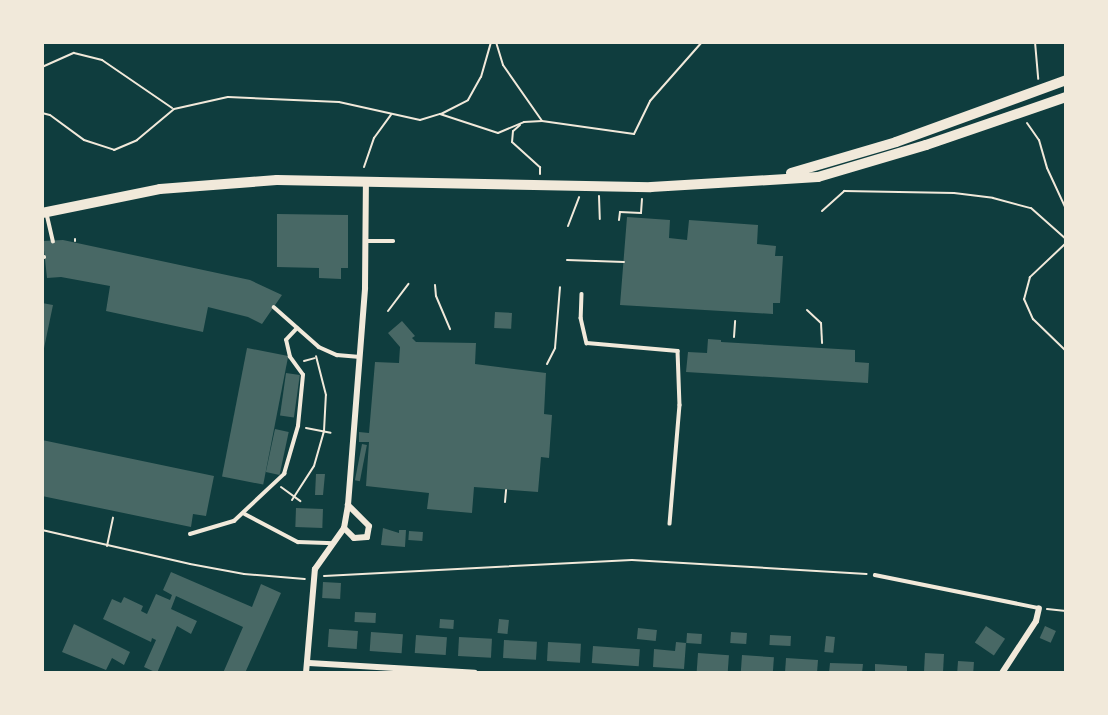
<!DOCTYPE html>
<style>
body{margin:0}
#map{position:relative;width:1108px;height:715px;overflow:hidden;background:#0f3d3e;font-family:Arial,sans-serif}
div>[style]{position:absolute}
.building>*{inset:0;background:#486865;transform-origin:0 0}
.path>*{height:2px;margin:-1px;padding:0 1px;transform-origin:1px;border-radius:1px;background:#f1e9da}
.service>*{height:3.5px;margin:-1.75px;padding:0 1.75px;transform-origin:1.75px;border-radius:1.75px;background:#f1e9da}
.minor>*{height:6px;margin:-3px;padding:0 3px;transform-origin:3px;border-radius:3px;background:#f1e9da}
.primary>*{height:10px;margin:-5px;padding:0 5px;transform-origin:5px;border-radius:5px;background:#f1e9da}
span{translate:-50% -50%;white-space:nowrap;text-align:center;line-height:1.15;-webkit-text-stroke:7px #f1e9da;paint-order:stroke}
.frame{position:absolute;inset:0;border:44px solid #f1e9da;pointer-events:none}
</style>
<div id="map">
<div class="building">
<i style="clip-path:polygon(277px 214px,348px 215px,348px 268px,341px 268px,341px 279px,319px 278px,319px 268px,277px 267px)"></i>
<i style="clip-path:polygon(627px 217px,670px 220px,669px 238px,687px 240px,689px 220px,758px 225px,757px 244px,776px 246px,775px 256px,783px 256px,780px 303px,773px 303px,773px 314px,620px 305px)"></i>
<i style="clip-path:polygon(63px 240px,250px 280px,282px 295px,262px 324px,248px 317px,208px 307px,203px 332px,106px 311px,110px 286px,61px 277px,47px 278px,43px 241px)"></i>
<i style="clip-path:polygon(42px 303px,53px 305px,43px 353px,42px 353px)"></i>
<i style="left:495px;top:312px;width:17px;height:16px;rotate:3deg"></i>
<i style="clip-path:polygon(402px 321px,415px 336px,412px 338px,416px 342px,476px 343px,475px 364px,546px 373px,544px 414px,552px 415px,549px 458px,541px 457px,538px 492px,474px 487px,472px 513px,427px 509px,429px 493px,366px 486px,369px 442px,359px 442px,359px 432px,369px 433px,375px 362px,399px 363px,400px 347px,388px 333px)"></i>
<i style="clip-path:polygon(708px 339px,721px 340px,721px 342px,855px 350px,855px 362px,869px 363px,868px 383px,686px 372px,688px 352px,707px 353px)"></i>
<i style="left:247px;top:348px;width:42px;height:131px;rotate:11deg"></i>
<i style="left:286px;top:373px;width:14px;height:43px;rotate:8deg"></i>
<i style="left:275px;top:429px;width:14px;height:44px;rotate:12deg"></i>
<i style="clip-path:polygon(42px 440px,214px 476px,206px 516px,193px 514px,191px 527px,42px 496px)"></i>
<i style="left:362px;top:444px;width:5px;height:37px;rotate:11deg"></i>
<i style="clip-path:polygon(316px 474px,325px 474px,323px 495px,315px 495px)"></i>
<i style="left:296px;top:508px;width:27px;height:19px;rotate:2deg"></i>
<i style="clip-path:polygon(383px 528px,399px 533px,399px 530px,406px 530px,405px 547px,381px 545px)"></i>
<i style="left:409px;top:531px;width:14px;height:9px;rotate:4deg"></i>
<i style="clip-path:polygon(171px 572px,252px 607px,261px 584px,281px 593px,245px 673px,223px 673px,243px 627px,176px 596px,171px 609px,197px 621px,191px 634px,177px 626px,157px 673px,144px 667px,156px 640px,152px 638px,151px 642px,103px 619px,112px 599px,121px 603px,124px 597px,143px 606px,141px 611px,147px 614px,156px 594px,170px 600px,172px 595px,163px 590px)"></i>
<i style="left:323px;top:582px;width:18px;height:16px;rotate:3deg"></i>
<i style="left:355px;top:612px;width:21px;height:10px;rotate:3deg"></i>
<i style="left:440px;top:619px;width:14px;height:9px;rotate:4deg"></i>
<i style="left:499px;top:619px;width:10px;height:14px;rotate:6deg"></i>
<i style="clip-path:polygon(74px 624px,130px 652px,124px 665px,112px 658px,106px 670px,62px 652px)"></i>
<i style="left:986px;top:626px;width:23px;height:20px;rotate:34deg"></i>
<i style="left:1045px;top:626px;width:12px;height:13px;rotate:24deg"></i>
<i style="left:638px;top:628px;width:19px;height:11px;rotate:6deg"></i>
<i style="left:329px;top:629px;width:29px;height:18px;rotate:4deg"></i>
<i style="left:371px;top:632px;width:32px;height:19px;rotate:4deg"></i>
<i style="left:731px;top:632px;width:16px;height:11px;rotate:4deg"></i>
<i style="left:687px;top:633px;width:15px;height:10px;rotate:4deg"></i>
<i style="left:416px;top:635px;width:31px;height:18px;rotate:4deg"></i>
<i style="left:770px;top:635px;width:21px;height:10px;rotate:3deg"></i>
<i style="left:826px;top:636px;width:9px;height:16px;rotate:6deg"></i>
<i style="left:459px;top:637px;width:33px;height:19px;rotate:3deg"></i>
<i style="left:504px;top:640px;width:33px;height:18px;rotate:3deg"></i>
<i style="left:548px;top:642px;width:33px;height:19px;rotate:3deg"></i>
<i style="clip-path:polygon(676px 642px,686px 643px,684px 669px,653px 667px,654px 649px,675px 651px)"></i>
<i style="left:593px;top:646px;width:47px;height:17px;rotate:4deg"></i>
<i style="left:698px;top:653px;width:31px;height:18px;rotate:4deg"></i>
<i style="left:925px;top:653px;width:19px;height:20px;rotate:3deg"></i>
<i style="left:742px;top:655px;width:32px;height:18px;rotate:4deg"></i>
<i style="clip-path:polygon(786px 658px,818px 660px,817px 673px,785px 673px)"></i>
<i style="left:958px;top:661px;width:16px;height:12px;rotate:4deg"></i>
<i style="clip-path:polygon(830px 663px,863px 664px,862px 673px,829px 673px)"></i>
<i style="clip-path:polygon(875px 664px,907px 666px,907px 673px,875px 673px)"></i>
</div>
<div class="path">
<i style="left:496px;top:42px;width:24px;rotate:73deg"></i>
<i style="left:503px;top:65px;width:68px;rotate:55.1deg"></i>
<i style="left:1035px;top:42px;width:37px;rotate:85deg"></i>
<i style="left:42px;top:67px;width:35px;rotate:-24deg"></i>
<i style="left:74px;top:53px;width:29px;rotate:14deg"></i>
<i style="left:102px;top:60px;width:85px;rotate:34.4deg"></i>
<i style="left:42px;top:113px;width:8px;rotate:14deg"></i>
<i style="left:50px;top:115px;width:42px;rotate:36.3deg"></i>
<i style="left:84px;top:140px;width:32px;rotate:18deg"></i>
<i style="left:114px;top:150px;width:25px;rotate:-23deg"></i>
<i style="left:137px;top:140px;width:48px;rotate:-40deg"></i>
<i style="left:174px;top:109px;width:55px;rotate:-12.5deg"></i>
<i style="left:228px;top:97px;width:111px;rotate:2.6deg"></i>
<i style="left:339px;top:102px;width:83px;rotate:12.5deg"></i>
<i style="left:420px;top:120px;width:21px;rotate:-17deg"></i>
<i style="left:440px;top:114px;width:61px;rotate:18.1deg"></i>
<i style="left:498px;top:133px;width:28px;rotate:-23deg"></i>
<i style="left:524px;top:122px;width:18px;rotate:-3deg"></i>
<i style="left:542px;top:121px;width:93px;rotate:8deg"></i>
<i style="left:634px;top:134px;width:37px;rotate:-64deg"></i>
<i style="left:650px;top:101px;width:79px;rotate:-48.6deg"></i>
<i style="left:441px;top:114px;width:30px;rotate:-27deg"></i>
<i style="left:468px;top:100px;width:26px;rotate:-61deg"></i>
<i style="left:481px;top:77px;width:36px;rotate:-74deg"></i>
<i style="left:1027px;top:123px;width:21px;rotate:55deg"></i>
<i style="left:1039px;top:140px;width:29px;rotate:74deg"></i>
<i style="left:1047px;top:168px;width:45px;rotate:65.1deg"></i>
<i style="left:520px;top:125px;width:9px;rotate:139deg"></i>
<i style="left:513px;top:131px;width:11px;rotate:95deg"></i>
<i style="left:512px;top:142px;width:38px;rotate:42deg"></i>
<i style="left:540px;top:167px;width:7px;rotate:90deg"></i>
<i style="left:364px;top:167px;width:31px;rotate:-71deg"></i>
<i style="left:374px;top:138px;width:29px;rotate:-54deg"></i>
<i style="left:599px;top:196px;width:23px;rotate:88deg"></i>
<i style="left:822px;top:211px;width:30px;rotate:-42deg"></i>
<i style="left:844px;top:191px;width:110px;rotate:1deg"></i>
<i style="left:954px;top:193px;width:39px;rotate:7deg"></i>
<i style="left:993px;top:198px;width:39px;rotate:15deg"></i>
<i style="left:1031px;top:208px;width:47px;rotate:41.5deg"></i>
<i style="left:619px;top:220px;width:8px;rotate:-83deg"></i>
<i style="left:620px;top:212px;width:21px;rotate:3deg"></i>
<i style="left:641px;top:213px;width:14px;rotate:-86deg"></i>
<i style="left:568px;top:226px;width:31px;rotate:-69deg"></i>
<i style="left:75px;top:239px;width:2px;rotate:90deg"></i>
<i style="left:1066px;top:243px;width:50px;rotate:136.6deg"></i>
<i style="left:1030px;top:277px;width:23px;rotate:105deg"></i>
<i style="left:1024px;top:299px;width:22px;rotate:66deg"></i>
<i style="left:1033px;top:319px;width:46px;rotate:44.1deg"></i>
<i style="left:567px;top:260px;width:57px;rotate:2deg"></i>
<i style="left:435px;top:285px;width:11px;rotate:85deg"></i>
<i style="left:436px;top:296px;width:36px;rotate:67deg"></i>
<i style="left:807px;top:310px;width:19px;rotate:43deg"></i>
<i style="left:821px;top:323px;width:20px;rotate:87deg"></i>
<i style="left:388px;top:311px;width:34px;rotate:-53deg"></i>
<i style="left:734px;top:337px;width:16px;rotate:-86deg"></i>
<i style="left:304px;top:361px;width:11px;rotate:-15deg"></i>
<i style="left:547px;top:364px;width:18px;rotate:-63deg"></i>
<i style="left:555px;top:348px;width:61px;rotate:-85.3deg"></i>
<i style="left:306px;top:428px;width:25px;rotate:11deg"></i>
<i style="left:281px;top:487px;width:24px;rotate:36deg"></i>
<i style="left:292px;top:500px;width:40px;rotate:-57.1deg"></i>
<i style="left:314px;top:466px;width:36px;rotate:-74deg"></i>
<i style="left:324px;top:431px;width:36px;rotate:-87deg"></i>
<i style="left:326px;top:395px;width:40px;rotate:-104.4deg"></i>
<i style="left:505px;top:502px;width:12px;rotate:-85deg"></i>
<i style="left:42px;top:530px;width:152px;rotate:12.9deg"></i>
<i style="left:190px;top:564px;width:55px;rotate:10.5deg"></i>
<i style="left:244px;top:574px;width:61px;rotate:4.7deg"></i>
<i style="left:107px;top:546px;width:29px;rotate:-78deg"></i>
<i style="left:324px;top:576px;width:308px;rotate:-3deg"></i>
<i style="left:632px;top:560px;width:235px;rotate:3.4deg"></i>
<i style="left:1047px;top:609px;width:19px;rotate:6deg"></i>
</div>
<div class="service">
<i style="left:47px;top:214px;width:28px;rotate:77deg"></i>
<i style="left:366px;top:241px;width:27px"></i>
<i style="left:42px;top:257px;width:2px"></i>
<i style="left:582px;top:294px;width:24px;rotate:92deg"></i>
<i style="left:581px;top:318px;width:26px;rotate:77deg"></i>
<i style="left:587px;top:343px;width:91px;rotate:5deg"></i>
<i style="left:678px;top:351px;width:54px;rotate:87.9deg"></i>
<i style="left:680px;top:405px;width:119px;rotate:94.8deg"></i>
<i style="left:274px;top:307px;width:60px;rotate:41.6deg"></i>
<i style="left:319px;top:347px;width:20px;rotate:24deg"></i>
<i style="left:337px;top:355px;width:23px;rotate:5deg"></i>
<i style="left:245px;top:514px;width:60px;rotate:27.8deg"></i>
<i style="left:298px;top:542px;width:36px;rotate:2deg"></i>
<i style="left:190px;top:534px;width:46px;rotate:-16.5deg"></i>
<i style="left:234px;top:521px;width:69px;rotate:-43.2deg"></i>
<i style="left:284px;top:474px;width:50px;rotate:-73.7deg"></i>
<i style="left:298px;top:426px;width:51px;rotate:-84.4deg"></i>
<i style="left:303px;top:375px;width:22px;rotate:-126deg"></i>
<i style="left:290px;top:357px;width:17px;rotate:-103deg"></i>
<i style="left:286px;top:340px;width:16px;rotate:-47deg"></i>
<i style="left:875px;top:575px;width:167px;rotate:11.4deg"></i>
</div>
<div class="minor">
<i style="left:344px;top:528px;width:14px;rotate:45deg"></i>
<i style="left:354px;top:538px;width:13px;rotate:-4deg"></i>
<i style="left:367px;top:537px;width:11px;rotate:-80deg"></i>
<i style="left:369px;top:526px;width:30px;rotate:-135deg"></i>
<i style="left:309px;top:663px;width:166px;rotate:3.4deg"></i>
<i style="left:306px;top:673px;width:104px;rotate:-85.1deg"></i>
<i style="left:315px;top:569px;width:50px;rotate:-54.7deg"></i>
<i style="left:344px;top:528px;width:23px;rotate:-80deg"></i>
<i style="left:348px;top:505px;width:218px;rotate:-85.5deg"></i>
<i style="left:365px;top:288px;width:106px;rotate:-89.5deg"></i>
<i style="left:1002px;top:673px;width:62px;rotate:-56.8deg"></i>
<i style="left:1036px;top:621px;width:13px;rotate:-77deg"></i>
</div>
<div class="primary">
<i style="left:791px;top:173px;width:109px;rotate:-16.4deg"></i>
<i style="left:896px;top:142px;width:181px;rotate:-20deg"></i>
<i style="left:42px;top:213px;width:120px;rotate:-11.5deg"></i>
<i style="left:160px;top:189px;width:117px;rotate:-4.4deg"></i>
<i style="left:277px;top:180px;width:374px;rotate:1.1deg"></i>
<i style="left:651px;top:187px;width:167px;rotate:-3.4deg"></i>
<i style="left:818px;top:177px;width:113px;rotate:-16.5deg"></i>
<i style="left:926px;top:145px;width:148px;rotate:-18.9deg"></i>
</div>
<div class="frame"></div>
</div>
